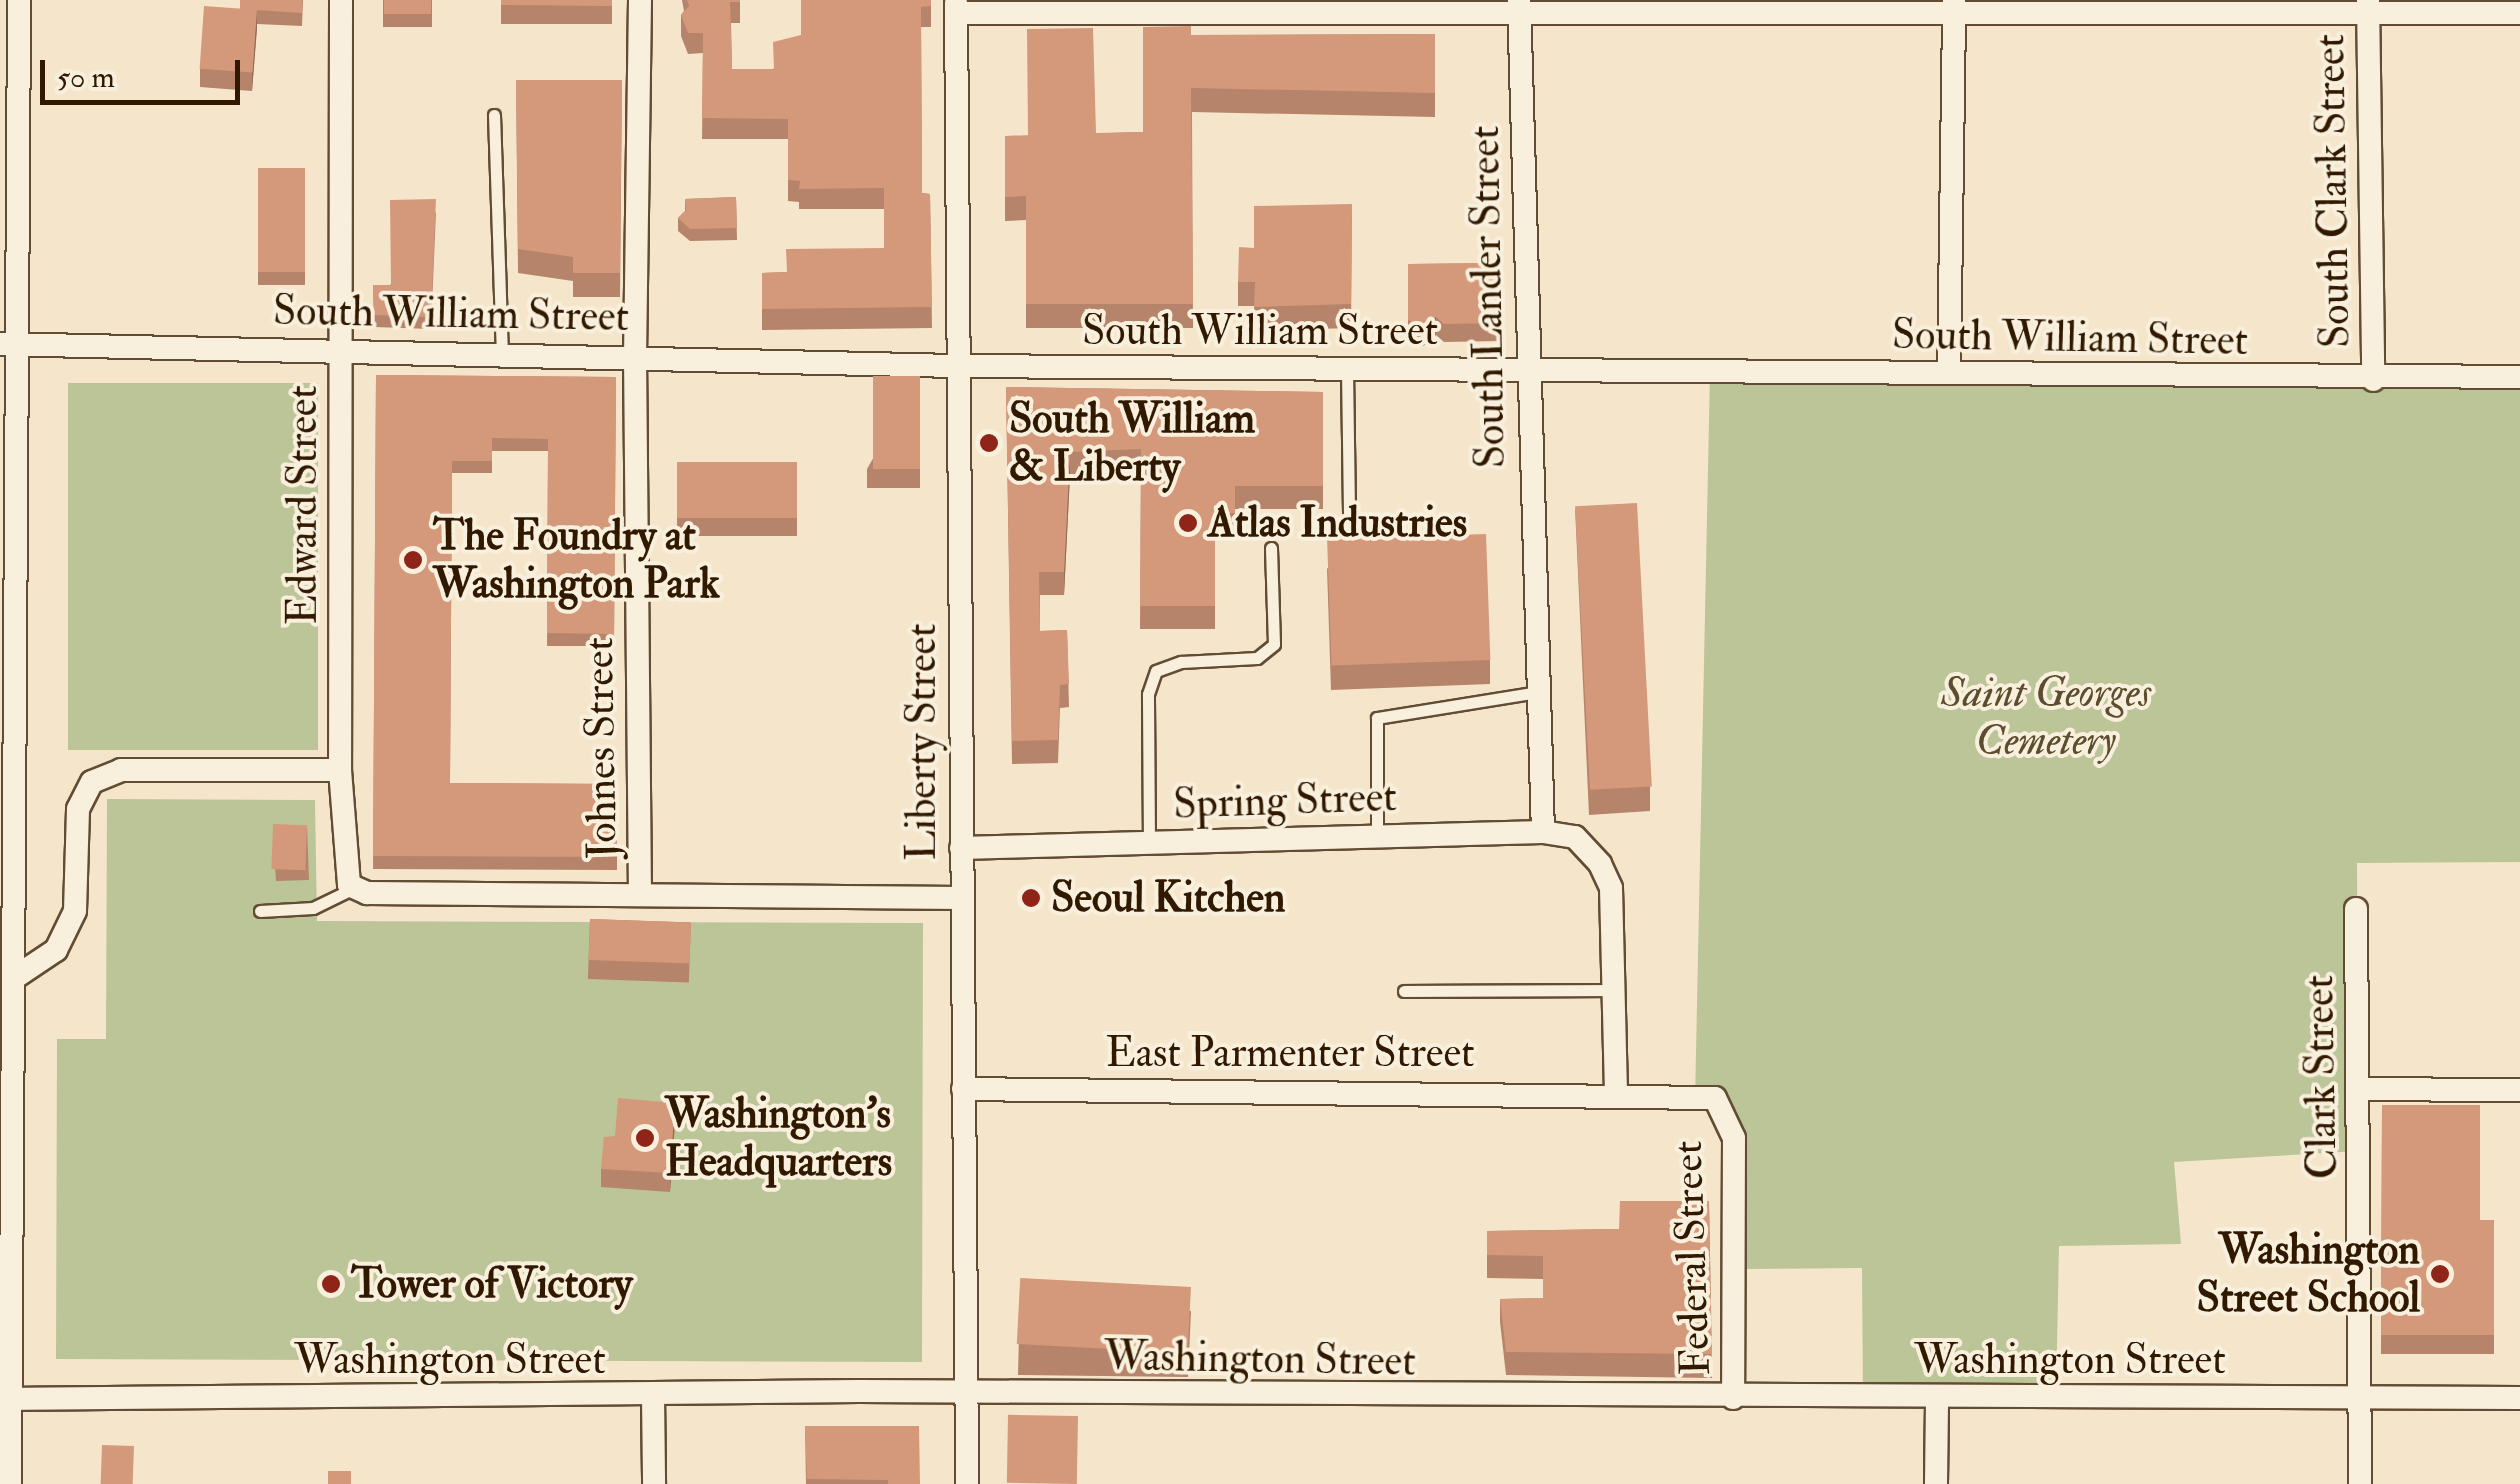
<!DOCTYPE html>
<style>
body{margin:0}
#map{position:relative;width:2520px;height:1484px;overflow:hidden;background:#f5e6cb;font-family:"IM FELL Double Pica",serif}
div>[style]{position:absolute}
.green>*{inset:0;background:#bcc597;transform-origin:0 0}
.roads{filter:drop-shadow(2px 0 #624c33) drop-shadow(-2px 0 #624c33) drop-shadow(0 2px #624c33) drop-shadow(0 -2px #624c33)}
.service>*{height:11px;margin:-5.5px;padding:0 5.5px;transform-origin:5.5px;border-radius:5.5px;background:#f8efdd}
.minor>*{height:22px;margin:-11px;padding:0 11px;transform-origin:11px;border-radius:11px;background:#f8efdd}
.wall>*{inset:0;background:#b6846a;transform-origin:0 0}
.shaded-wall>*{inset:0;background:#946b56}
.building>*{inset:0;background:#d4997b;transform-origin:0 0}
.dots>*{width:28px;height:28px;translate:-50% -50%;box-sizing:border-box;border:5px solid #f8efdd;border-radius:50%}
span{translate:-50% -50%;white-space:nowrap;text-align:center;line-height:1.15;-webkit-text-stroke:8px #f8efdd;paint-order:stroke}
.street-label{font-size:42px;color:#311900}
.poi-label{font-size:42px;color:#311900;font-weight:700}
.left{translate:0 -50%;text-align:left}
.right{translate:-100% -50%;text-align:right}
.park-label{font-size:42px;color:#5b4d2d;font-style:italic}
.scale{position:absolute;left:40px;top:60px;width:200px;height:45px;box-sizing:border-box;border:5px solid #311900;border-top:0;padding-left:12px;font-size:30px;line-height:35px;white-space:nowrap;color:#311900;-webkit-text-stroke:8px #f8efdd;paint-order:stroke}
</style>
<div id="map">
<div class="green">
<i style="clip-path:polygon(1710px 371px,2520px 377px,2520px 862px,2357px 863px,2359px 1151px,2174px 1162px,2181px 1244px,2059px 1246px,2056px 1397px,1863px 1397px,1862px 1268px,1736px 1269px,1734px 1138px,1695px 1101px)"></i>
<i style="left:68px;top:383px;width:250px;height:367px"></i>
<i style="clip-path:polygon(107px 799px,315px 800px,317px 921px,923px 923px,922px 1362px,56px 1359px,57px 1039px,106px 1039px)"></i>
</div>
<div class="roads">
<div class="service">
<i style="left:494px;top:115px;width:237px;rotate:88.1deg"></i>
<i style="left:1347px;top:369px;width:148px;rotate:89.2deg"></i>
<i style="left:1377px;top:836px;width:118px;rotate:-90deg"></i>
<i style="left:1377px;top:718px;width:163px;rotate:-9.2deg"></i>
<i style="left:1149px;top:843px;width:149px;rotate:-90.4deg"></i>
<i style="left:1148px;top:694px;width:24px;rotate:-71deg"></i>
<i style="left:1156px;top:671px;width:27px;rotate:-20deg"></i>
<i style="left:1181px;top:662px;width:76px;rotate:-3deg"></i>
<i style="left:1257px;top:658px;width:22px;rotate:-39deg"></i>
<i style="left:1274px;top:644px;width:96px;rotate:-91.8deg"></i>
<i style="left:260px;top:911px;width:53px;rotate:-3.2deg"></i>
<i style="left:313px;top:908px;width:46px;rotate:-26deg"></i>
<i style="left:1404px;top:991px;width:209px;rotate:-0.3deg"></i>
</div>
<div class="minor">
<i style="left:341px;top:0;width:770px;rotate:90.07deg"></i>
<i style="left:340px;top:770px;width:115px;rotate:85.5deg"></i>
<i style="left:349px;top:885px;width:20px;rotate:24deg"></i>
<i style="left:367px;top:893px;width:594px;rotate:0.48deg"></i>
<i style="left:640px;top:0;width:355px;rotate:90.8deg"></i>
<i style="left:635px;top:355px;width:540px;rotate:89.47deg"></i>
<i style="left:1519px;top:0;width:832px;rotate:88.35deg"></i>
<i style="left:2368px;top:0;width:380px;rotate:89.2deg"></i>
<i style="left:956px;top:3px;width:1481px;rotate:89.57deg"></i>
<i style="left:956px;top:13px;width:1564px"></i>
<i style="left:0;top:344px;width:957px;rotate:1.32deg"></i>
<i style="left:957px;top:366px;width:1563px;rotate:0.4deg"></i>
<i style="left:1949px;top:373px;width:373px;rotate:-89.2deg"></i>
<i style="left:961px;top:848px;width:582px;rotate:-1.57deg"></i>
<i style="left:1543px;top:832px;width:32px;rotate:9deg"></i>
<i style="left:1575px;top:837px;width:37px;rotate:47deg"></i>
<i style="left:1600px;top:864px;width:26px;rotate:65deg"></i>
<i style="left:1611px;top:888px;width:207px;rotate:88.6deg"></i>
<i style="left:2356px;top:909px;width:575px;rotate:89.6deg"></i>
<i style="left:17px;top:976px;width:47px;rotate:-33.7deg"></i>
<i style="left:56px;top:950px;width:43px;rotate:-64deg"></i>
<i style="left:75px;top:911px;width:102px;rotate:-88.3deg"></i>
<i style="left:78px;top:809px;width:30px;rotate:-63deg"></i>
<i style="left:92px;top:782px;width:31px;rotate:-22deg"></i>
<i style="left:121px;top:770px;width:219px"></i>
<i style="left:963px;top:1089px;width:752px;rotate:0.69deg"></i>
<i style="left:1715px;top:1098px;width:44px;rotate:64.6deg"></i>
<i style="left:1734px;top:1138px;width:260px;rotate:90.2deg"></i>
<i style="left:2359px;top:1089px;width:161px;rotate:0.4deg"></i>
<i style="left:653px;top:1396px;width:88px;rotate:89.3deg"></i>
<i style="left:0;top:1399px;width:859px;rotate:-0.53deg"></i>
<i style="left:859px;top:1391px;width:1661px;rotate:0.24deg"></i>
<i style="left:10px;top:1484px;width:1484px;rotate:-89.65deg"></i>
<i style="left:1936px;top:1484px;width:87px;rotate:-89.3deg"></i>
</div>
</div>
<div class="wall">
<i style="clip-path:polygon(303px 0,302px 26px,257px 24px,252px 91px,200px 87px,200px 69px,240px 9px)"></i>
<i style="left:383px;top:0;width:49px;height:27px"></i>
<i style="left:501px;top:0;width:111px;height:24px"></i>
<i style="clip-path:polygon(682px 0,740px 0,740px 23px,731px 23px,732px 69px,773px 69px,801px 35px,931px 0,931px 27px,921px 27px,922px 193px,930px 194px,932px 328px,762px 330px,762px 273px,786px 272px,884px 248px,884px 209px,799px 209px,799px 202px,788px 201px,788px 139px,702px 139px,703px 53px,688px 54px,681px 36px,681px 15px,684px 11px)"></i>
<i style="clip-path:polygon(1435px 34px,1435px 117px,1192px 112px,1193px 328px,1026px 328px,1026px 220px,1005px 221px,1005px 136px,1143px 132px,1191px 35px)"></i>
<i style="clip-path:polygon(516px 80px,622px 80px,620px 297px,573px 297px,573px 281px,518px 273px)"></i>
<i style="left:258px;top:168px;width:47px;height:117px"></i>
<i style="clip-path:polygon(736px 197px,737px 240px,690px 241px,678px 231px,678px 218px,685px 211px,685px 199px)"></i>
<i style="clip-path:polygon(1352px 204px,1351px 328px,1254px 331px,1254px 306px,1238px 306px,1238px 282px,1254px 248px)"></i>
<i style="clip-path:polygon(436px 212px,431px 329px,374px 327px,373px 285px,390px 285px)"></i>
<i style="clip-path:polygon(1498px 263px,1501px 341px,1444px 342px,1436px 335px,1423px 346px,1408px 338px,1408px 264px)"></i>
<i style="clip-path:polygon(376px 375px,616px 377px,614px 646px,547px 646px,548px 451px,492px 451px,492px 473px,452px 473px,450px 783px,617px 784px,617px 870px,373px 869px)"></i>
<i style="clip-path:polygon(920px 376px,920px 488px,867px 488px,867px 469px)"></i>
<i style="clip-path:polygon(1006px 387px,1323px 392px,1323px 509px,1235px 509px,1235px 536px,1215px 536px,1215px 629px,1140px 629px,1141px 472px,1070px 475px,1064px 595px,1040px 595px,1040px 631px,1067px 630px,1069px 707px,1060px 708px,1058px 763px,1012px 764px)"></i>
<i style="left:677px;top:462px;width:120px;height:74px"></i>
<i style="clip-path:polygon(1575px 507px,1650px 787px,1650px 811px,1589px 815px)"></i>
<i style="clip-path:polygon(1327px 568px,1490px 660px,1490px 684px,1331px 690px)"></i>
<i style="clip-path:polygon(307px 825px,309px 880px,276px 881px,273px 837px)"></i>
<i style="left:590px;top:919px;width:101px;height:60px;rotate:2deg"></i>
<i style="clip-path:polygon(2382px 1105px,2480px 1220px,2494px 1220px,2494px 1354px,2381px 1354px)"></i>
<i style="clip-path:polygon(675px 1122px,670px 1192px,601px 1187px,601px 1169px,615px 1136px)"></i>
<i style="clip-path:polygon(1709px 1201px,1712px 1378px,1506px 1375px,1500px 1322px,1500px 1299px,1543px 1298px,1543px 1279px,1487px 1278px,1487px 1231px,1619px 1229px)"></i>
<i style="clip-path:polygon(1020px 1292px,1191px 1311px,1188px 1377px,1018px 1375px)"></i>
<i style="clip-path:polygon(805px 1426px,920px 1484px,806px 1484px)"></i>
</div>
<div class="shaded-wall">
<i style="clip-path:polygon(257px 10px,257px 29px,252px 91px,252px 73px)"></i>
<i style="clip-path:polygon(1436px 317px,1436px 335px,1423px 346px,1423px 327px)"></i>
<i style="clip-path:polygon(1070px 452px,1070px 475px,1064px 595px,1064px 572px)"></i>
<i style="clip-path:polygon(675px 1103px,675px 1122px,670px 1192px,670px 1173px)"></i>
</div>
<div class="building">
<i style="clip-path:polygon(240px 0,302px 0,302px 13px,240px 9px)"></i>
<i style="left:384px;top:0;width:47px;height:14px"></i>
<i style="clip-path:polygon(501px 0,612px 0,612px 6px,501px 5px)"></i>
<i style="clip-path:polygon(687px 0,740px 0,740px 2px,730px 2px,732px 69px,774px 69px,773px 42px,801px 35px,801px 0,931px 0,931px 6px,921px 7px,922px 193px,930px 194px,932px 307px,762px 309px,762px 273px,787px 272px,786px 249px,884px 248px,884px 188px,799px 189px,800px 181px,788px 180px,788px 119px,702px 118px,703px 33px,688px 33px,681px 15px,689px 6px)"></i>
<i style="left:204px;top:6px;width:53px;height:63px;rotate:4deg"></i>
<i style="clip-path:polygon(1191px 26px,1191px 35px,1435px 34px,1435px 93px,1191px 88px,1193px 304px,1026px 304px,1026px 196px,1005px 197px,1005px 136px,1028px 136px,1027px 29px,1093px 28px,1096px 133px,1143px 132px,1143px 27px)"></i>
<i style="clip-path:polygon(516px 80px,622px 80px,620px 273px,573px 273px,573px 257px,518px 249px)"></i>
<i style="left:258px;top:168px;width:47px;height:104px"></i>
<i style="clip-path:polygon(736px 197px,737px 228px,690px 229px,678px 218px,686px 210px,685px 199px)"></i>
<i style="clip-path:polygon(436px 199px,431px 317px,374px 315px,373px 285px,391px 285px,390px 200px)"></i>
<i style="clip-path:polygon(1352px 204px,1351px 304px,1254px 307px,1255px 282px,1238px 282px,1239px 247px,1254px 248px,1254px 206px)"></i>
<i style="clip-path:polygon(1498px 263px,1501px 323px,1444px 324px,1436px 317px,1423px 327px,1408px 320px,1408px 264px)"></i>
<i style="clip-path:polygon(376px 375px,616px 377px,614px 634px,547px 633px,548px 439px,492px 438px,492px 461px,452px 461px,450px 783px,617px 784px,617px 857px,373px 856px)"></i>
<i style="left:873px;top:376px;width:47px;height:93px"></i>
<i style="clip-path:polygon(1006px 387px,1323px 392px,1323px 486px,1235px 486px,1235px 513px,1215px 513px,1215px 606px,1140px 606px,1141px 449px,1070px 452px,1064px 572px,1039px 572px,1040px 631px,1067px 630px,1069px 684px,1060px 685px,1058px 740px,1012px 741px)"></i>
<i style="left:677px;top:462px;width:120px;height:56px"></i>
<i style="left:1637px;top:503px;width:284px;height:62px;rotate:87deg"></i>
<i style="left:1486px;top:534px;width:126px;height:159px;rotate:88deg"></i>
<i style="left:273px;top:824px;width:34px;height:45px;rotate:2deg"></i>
<i style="left:590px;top:919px;width:101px;height:41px;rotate:2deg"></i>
<i style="clip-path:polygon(618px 1098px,675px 1103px,670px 1173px,601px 1169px,604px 1137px,615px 1136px)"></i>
<i style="clip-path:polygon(2382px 1105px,2480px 1105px,2480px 1220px,2494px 1220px,2494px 1335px,2381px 1335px)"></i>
<i style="clip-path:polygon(1620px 1201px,1709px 1201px,1712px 1354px,1506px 1352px,1500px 1299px,1543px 1298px,1543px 1256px,1487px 1255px,1487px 1231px,1619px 1229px)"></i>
<i style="left:1191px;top:1287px;width:66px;height:171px;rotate:93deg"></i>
<i style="left:1078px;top:1416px;width:68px;height:70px;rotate:91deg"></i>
<i style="clip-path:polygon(805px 1426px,919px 1426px,920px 1484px,888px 1484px,888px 1480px,807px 1479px)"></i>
<i style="left:102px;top:1445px;width:32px;height:39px;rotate:2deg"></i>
<i style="left:328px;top:1471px;width:23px;height:13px"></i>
</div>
<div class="dots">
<i style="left:989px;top:443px;background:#8f2418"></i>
<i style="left:1188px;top:523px;background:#8f2418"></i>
<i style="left:413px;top:560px;background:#8f2418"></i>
<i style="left:1031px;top:898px;background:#8f2418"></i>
<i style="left:645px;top:1138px;background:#8f2418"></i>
<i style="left:2440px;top:1274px;background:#8f2418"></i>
<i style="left:331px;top:1284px;background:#8f2418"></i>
</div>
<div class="street-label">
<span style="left:2333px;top:191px;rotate:-91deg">South Clark Street</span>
<span style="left:1488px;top:297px;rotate:-91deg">South Lander Street</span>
<span style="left:451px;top:314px;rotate:1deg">South William Street</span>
<span style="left:1260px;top:331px">South William Street</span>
<span style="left:2070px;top:338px;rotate:1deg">South William Street</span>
<span style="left:303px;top:505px;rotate:-90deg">Edward Street</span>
<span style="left:922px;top:742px;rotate:-90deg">Liberty Street</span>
<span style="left:601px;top:748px;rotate:-91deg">Johnes Street</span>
<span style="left:1285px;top:801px;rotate:-2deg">Spring Street</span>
<span style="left:1290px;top:1053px">East Parmenter Street</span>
<span style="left:2321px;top:1077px;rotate:-91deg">Clark Street</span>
<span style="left:1692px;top:1258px;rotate:-92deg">Federal Street</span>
<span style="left:1260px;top:1359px;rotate:1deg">Washington Street</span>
<span style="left:450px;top:1360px">Washington Street</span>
<span style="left:2070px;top:1360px">Washington Street</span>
</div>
<div class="poi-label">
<span class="left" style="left:1009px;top:443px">South William<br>&amp; Liberty</span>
<span class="left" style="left:1208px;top:523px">Atlas Industries</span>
<span class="left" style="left:433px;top:560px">The Foundry at<br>Washington Park</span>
<span class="left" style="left:1051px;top:898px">Seoul Kitchen</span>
<span class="left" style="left:665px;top:1138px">Washington's<br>Headquarters</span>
<span class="right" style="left:2420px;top:1274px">Washington<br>Street School</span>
<span class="left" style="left:351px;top:1284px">Tower of Victory</span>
</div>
<div class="park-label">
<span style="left:2046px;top:717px">Saint Georges<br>Cemetery</span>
</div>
<div class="scale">50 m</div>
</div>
